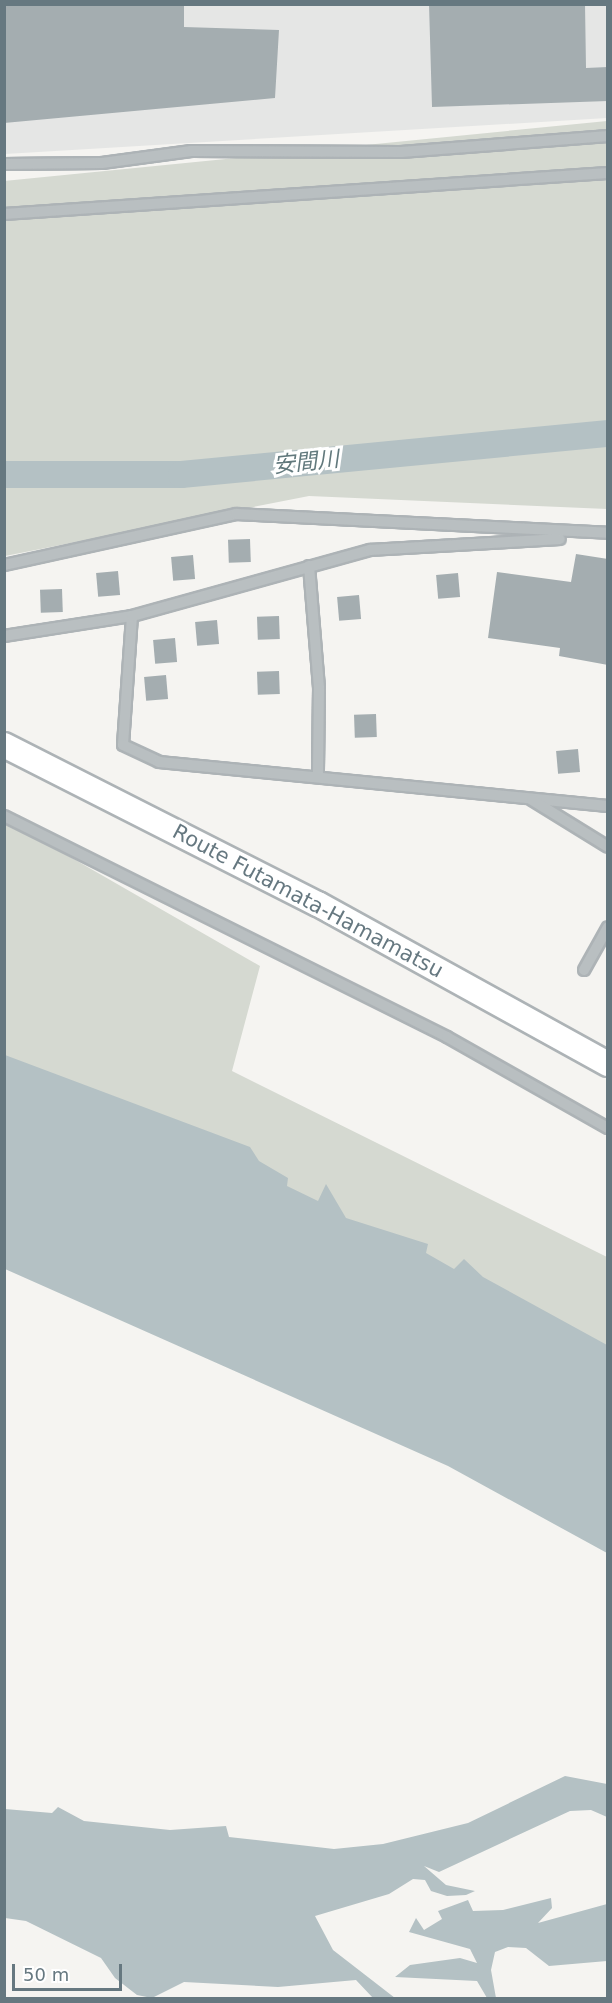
<!DOCTYPE html>
<meta charset="utf-8">
<style>
body{margin:0}
#map{position:relative;width:612px;height:2003px;overflow:hidden;background:#f5f4f1;font-family:"DejaVu Sans","Noto Sans JP",sans-serif}
div>[style]{position:absolute}
.built>*{inset:0;background:#e5e6e5}
.green>*{inset:0;background:#d5d9d1}
.water>*{inset:0;background:#b4c1c4}
.river>*{height:27px;margin:-13.5px;padding:0 13.5px;transform-origin:13.5px;border-radius:13.5px;background:#b4c1c4}
.building>*{inset:0;background:#a4adb0;transform-origin:0 0}
.roads{filter:drop-shadow(2px 0 #adb3b6) drop-shadow(-2px 0 #adb3b6) drop-shadow(0 2px #adb3b6) drop-shadow(0 -2px #adb3b6)}
.minor>*{height:10px;margin:-5px;padding:0 5px;transform-origin:5px;border-radius:5px;background:#b9bfc1}
.major>*{height:24px;margin:-12px;padding:0 12px;transform-origin:12px;border-radius:12px;background:#fff}
span{translate:-50% -50%;white-space:nowrap;text-align:center;line-height:1.15;-webkit-text-stroke:6px #fff;paint-order:stroke}
.street-label{font-size:21px;color:#667880}
.water-label{font-size:22px;color:#62797d;font-style:italic}
.frame{position:absolute;inset:0;border:6px solid #667880;pointer-events:none}
.scale{position:absolute;left:12px;top:1964px;width:110px;height:27px;box-sizing:border-box;border:3px solid #667880;border-top:0;padding-left:8px;font-size:18px;line-height:21px;white-space:nowrap;color:#667880;-webkit-text-stroke:4px #fff;paint-order:stroke}
</style>
<div id="map">
<div class="built">
<i style="clip-path:polygon(5px 5px,607px 5px,607px 118px,5px 154px)"></i>
</div>
<div class="green">
<i style="clip-path:polygon(607px 121px,607px 509px,309px 496px,5px 556px,4px 181px)"></i>
<i style="clip-path:polygon(4px 819px,260px 966px,232px 1071px,607px 1257px,607px 1366px,5px 1059px)"></i>
</div>
<div class="water">
<i style="clip-path:polygon(5px 1055px,250px 1147px,259px 1161px,288px 1178px,287px 1186px,318px 1201px,326px 1184px,346px 1218px,428px 1244px,426px 1253px,454px 1269px,464px 1259px,483px 1277px,607px 1345px,607px 1553px,448px 1466px,5px 1269px)"></i>
<i style="clip-path:polygon(565px 1776px,607px 1784px,607px 1817px,591px 1810px,570px 1811px,439px 1872px,424px 1866px,446px 1885px,475px 1891px,466px 1895px,447px 1896px,431px 1891px,425px 1880px,413px 1879px,389px 1894px,315px 1916px,333px 1950px,395px 1998px,373px 1998px,356px 1980px,278px 1987px,184px 1982px,152px 1998px,137px 1995px,115px 1978px,101px 1958px,26px 1921px,5px 1918px,5px 1809px,52px 1813px,58px 1807px,84px 1821px,170px 1830px,226px 1826px,229px 1837px,334px 1849px,383px 1844px,468px 1823px)"></i>
<i style="clip-path:polygon(551px 1898px,552px 1908px,538px 1923px,607px 1904px,607px 1961px,549px 1966px,526px 1948px,508px 1947px,495px 1952px,491px 1970px,496px 1998px,487px 1998px,477px 1981px,395px 1977px,410px 1965px,460px 1958px,477px 1963px,470px 1949px,409px 1932px,416px 1918px,424px 1930px,442px 1919px,438px 1911px,468px 1900px,473px 1911px,503px 1910px)"></i>
</div>
<div class="river">
<i style="left:4px;top:474px;width:177px"></i>
<i style="left:181px;top:474px;width:429px;rotate:-5.5deg"></i>
</div>
<div class="building">
<i style="clip-path:polygon(4px 4px,184px 4px,184px 27px,279px 30px,275px 98px,4px 123px)"></i>
<i style="clip-path:polygon(429px 4px,585px 4px,586px 68px,608px 67px,608px 101px,432px 107px)"></i>
<i style="left:250px;top:539px;width:23px;height:22px;rotate:88deg"></i>
<i style="clip-path:polygon(576px 554px,608px 559px,608px 665px,559px 656px,560px 648px,488px 638px,497px 572px,571px 582px)"></i>
<i style="left:193px;top:555px;width:24px;height:22px;rotate:85deg"></i>
<i style="left:118px;top:571px;width:24px;height:22px;rotate:85deg"></i>
<i style="left:458px;top:573px;width:24px;height:22px;rotate:85deg"></i>
<i style="left:62px;top:589px;width:23px;height:22px;rotate:88deg"></i>
<i style="left:359px;top:595px;width:24px;height:22px;rotate:85deg"></i>
<i style="left:279px;top:616px;width:23px;height:22px;rotate:88deg"></i>
<i style="left:217px;top:620px;width:24px;height:22px;rotate:85deg"></i>
<i style="left:175px;top:638px;width:24px;height:22px;rotate:85deg"></i>
<i style="left:279px;top:671px;width:23px;height:22px;rotate:88deg"></i>
<i style="left:166px;top:675px;width:24px;height:22px;rotate:85deg"></i>
<i style="left:376px;top:714px;width:23px;height:22px;rotate:88deg"></i>
<i style="left:578px;top:749px;width:23px;height:22px;rotate:85deg"></i>
</div>
<div class="roads">
<div class="minor">
<i style="left:4px;top:164px;width:98px;rotate:-0.6deg"></i>
<i style="left:102px;top:163px;width:90px;rotate:-7.7deg"></i>
<i style="left:191px;top:151px;width:210px;rotate:0.3deg"></i>
<i style="left:401px;top:152px;width:208px;rotate:-4.4deg"></i>
<i style="left:4px;top:214px;width:605px;rotate:-3.88deg"></i>
<i style="left:4px;top:565px;width:238px;rotate:-12.4deg"></i>
<i style="left:236px;top:514px;width:372px;rotate:2.9deg"></i>
<i style="left:309px;top:566px;width:122px;rotate:85.3deg"></i>
<i style="left:319px;top:688px;width:88px;rotate:90.7deg"></i>
<i style="left:132px;top:616px;width:129px;rotate:94deg"></i>
<i style="left:123px;top:745px;width:40px;rotate:25deg"></i>
<i style="left:159px;top:762px;width:451px;rotate:5.6deg"></i>
<i style="left:4px;top:636px;width:130px;rotate:-8.9deg"></i>
<i style="left:132px;top:616px;width:247px;rotate:-15.5deg"></i>
<i style="left:370px;top:550px;width:190px;rotate:-3.3deg"></i>
<i style="left:532px;top:800px;width:89px;rotate:31.7deg"></i>
<i style="left:4px;top:816px;width:495px;rotate:26.5deg"></i>
<i style="left:447px;top:1037px;width:185px;rotate:29.5deg"></i>
<i style="left:584px;top:970px;width:49px;rotate:-60.8deg"></i>
</div>
<div class="major">
<i style="left:4px;top:745px;width:352px;rotate:26.9deg"></i>
<i style="left:318px;top:904px;width:331px;rotate:28.9deg"></i>
</div>
</div>
<div class="street-label">
<span style="left:308px;top:901px;rotate:28deg">Route Futamata-Hamamatsu</span>
</div>
<div class="water-label">
<span style="left:306px;top:462px;rotate:-6deg">安間川</span>
</div>
<div class="frame"></div>
<div class="scale">50 m</div>
</div>
